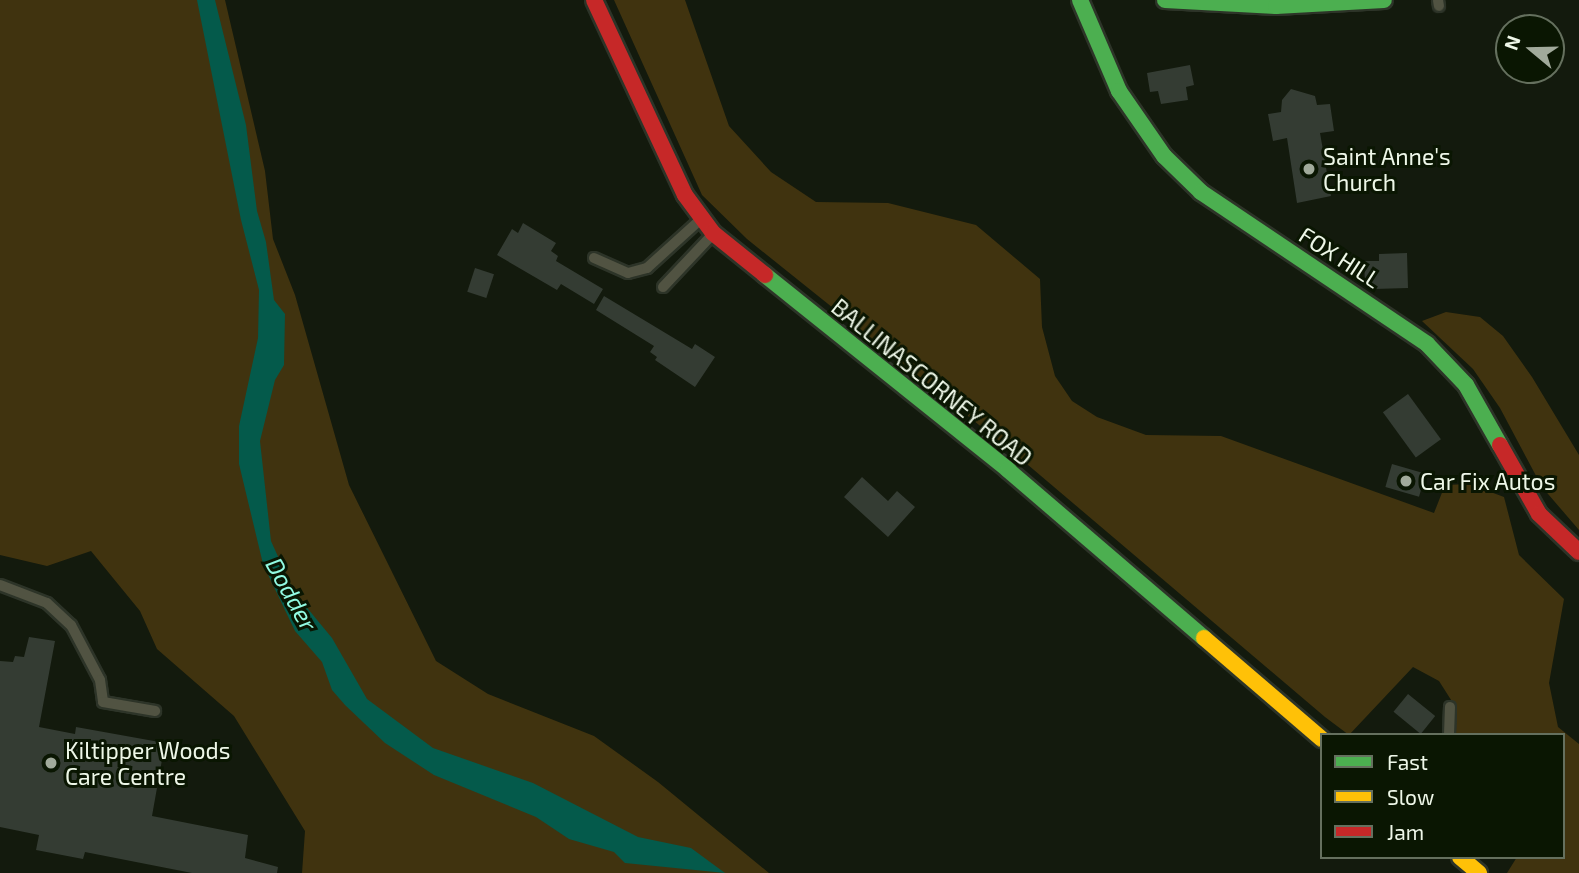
<!DOCTYPE html>
<style>
body{margin:0}
#map{position:relative;width:1579px;height:873px;overflow:hidden;background:#131a0d;font-family:"Exo 2",sans-serif}
div>[style]{position:absolute}
.green>*{inset:0;background:#40330f}
.water>*{inset:0;background:#045a4b}
.building>*{inset:0;background:#343c33;transform-origin:0 0}
.roads{filter:drop-shadow(2px 0 #2d3428) drop-shadow(-2px 0 #2d3428) drop-shadow(0 2px #2d3428) drop-shadow(0 -2px #2d3428)}
.lane>*{height:10px;margin:-5px;padding:0 5px;transform-origin:5px;border-radius:5px;background:#515342}
.fast>*{height:16px;margin:-8px;padding:0 8px;transform-origin:8px;border-radius:8px;background:#4caf50}
.slow>*{height:16px;margin:-8px;padding:0 8px;transform-origin:8px;border-radius:8px;background:#ffc107}
.jam>*{height:16px;margin:-8px;padding:0 8px;transform-origin:8px;border-radius:8px;background:#c62828}
.dots>*{width:19px;height:19px;translate:-50% -50%;box-sizing:border-box;border:4px solid #0a1602;border-radius:50%}
span{translate:-50% -50%;white-space:nowrap;text-align:center;line-height:1.15;-webkit-text-stroke:6px #0a1602;paint-order:stroke}
.poi-label{font-size:23px;color:#eef7e8}
.left{translate:0 -50%;text-align:left}
.street-label{font-size:23px;color:#eef7e8}
.water-label{font-size:24px;color:#92fbe3;font-style:italic}
.legend{position:absolute;left:1320px;top:733px;width:245px;height:126px;box-sizing:border-box;background:#0a1602;border:2px solid #65705e;margin:0;padding:9px 12px;list-style:none;font-size:21px;color:#eef7e8}
.legend li{display:flex;align-items:center;gap:14px;height:35px}
.legend b{width:35px;border:2px solid #65705e}
.north{position:absolute;left:1495px;top:14px;width:70px;height:70px;box-sizing:border-box;background:#0a1602;border:2px solid #65705e;border-radius:50%;rotate:289deg;font-size:19px;font-weight:700;line-height:28px;text-align:center;color:#eef7e8}
.north::after{content:'';display:block;margin:auto;width:24px;height:32px;background:#a1aa9b;clip-path:polygon(50% 0,100% 100%,50% 72%,0 100%)}
</style>
<div id="map">
<div class="green">
<i style="clip-path:polygon(0 0,225px 0,265px 171px,273px 239px,295px 295px,349px 485px,436px 661px,488px 694px,594px 736px,658px 782px,769px 873px,302px 873px,305px 831px,234px 716px,157px 649px,140px 611px,91px 551px,47px 566px,0 555px)"></i>
<i style="clip-path:polygon(614px 0,685px 0,729px 126px,771px 172px,816px 202px,888px 203px,976px 225px,1040px 279px,1042px 327px,1055px 376px,1072px 401px,1097px 417px,1146px 435px,1221px 436px,1434px 513px,1445px 485px,1469px 484px,1504px 497px,1519px 555px,1564px 599px,1549px 683px,1558px 727px,1579px 744px,1579px 873px,1507px 873px,1517px 857px,1563px 857px,1563px 735px,1454px 735px,1453px 703px,1439px 681px,1413px 667px,1349px 735px,1325px 717px,1014px 453px,747px 239px,702px 195px)"></i>
<i style="clip-path:polygon(1446px 312px,1480px 317px,1503px 336px,1532px 377px,1579px 455px,1579px 530px,1542px 487px,1500px 408px,1473px 369px,1422px 321px)"></i>
</div>
<div class="water">
<i style="clip-path:polygon(197px 0,215px 0,246px 125px,257px 211px,266px 242px,274px 300px,285px 314px,284px 365px,275px 380px,260px 441px,271px 541px,294px 592px,332px 638px,367px 699px,433px 748px,533px 783px,638px 837px,691px 848px,725px 873px,625px 863px,614px 852px,569px 839px,536px 817px,434px 775px,385px 743px,345px 705px,332px 690px,322px 662px,295px 631px,263px 564px,239px 464px,239px 426px,258px 338px,259px 290px,241px 220px)"></i>
</div>
<div class="building">
<i style="clip-path:polygon(1190px 65px,1194px 85px,1186px 87px,1188px 100px,1161px 104px,1158px 91px,1150px 92px,1147px 73px)"></i>
<i style="clip-path:polygon(1291px 89px,1315px 96px,1317px 105px,1330px 104px,1334px 131px,1320px 133px,1331px 196px,1297px 203px,1287px 138px,1273px 141px,1268px 114px,1281px 112px,1282px 100px)"></i>
<i style="clip-path:polygon(523px 223px,556px 243px,551px 251px,558px 256px,556px 261px,603px 289px,594px 304px,561px 284px,557px 290px,497px 255px,512px 229px,518px 233px)"></i>
<i style="clip-path:polygon(1407px 253px,1408px 288px,1374px 289px,1365px 283px,1364px 261px,1379px 261px,1379px 254px)"></i>
<i style="left:475px;top:268px;width:20px;height:25px;rotate:18deg"></i>
<i style="clip-path:polygon(604px 296px,692px 349px,695px 344px,715px 357px,695px 387px,655px 360px,657px 357px,650px 352px,654px 346px,596px 310px)"></i>
<i style="left:1408px;top:394px;width:56px;height:31px;rotate:54deg"></i>
<i style="left:1392px;top:464px;width:35px;height:24px;rotate:16deg"></i>
<i style="clip-path:polygon(862px 477px,888px 501px,897px 491px,915px 507px,888px 537px,844px 497px)"></i>
<i style="clip-path:polygon(29px 637px,55px 641px,39px 727px,75px 734px,76px 727px,165px 743px,152px 816px,248px 835px,245px 858px,278px 867px,277px 873px,192px 873px,85px 852px,83px 859px,36px 850px,39px 835px,0 827px,0 661px,13px 662px,15px 656px,24px 657px)"></i>
<i style="left:1408px;top:694px;width:35px;height:23px;rotate:39deg"></i>
</div>
<div class="roads">
<div class="lane">
<i style="left:1438px;top:0;width:6px;rotate:81deg"></i>
<i style="left:594px;top:258px;width:37px;rotate:24deg"></i>
<i style="left:628px;top:273px;width:20px;rotate:-15deg"></i>
<i style="left:647px;top:268px;width:72px;rotate:-42.2deg"></i>
<i style="left:663px;top:287px;width:73px;rotate:-46.7deg"></i>
<i style="left:0;top:585px;width:50px;rotate:21deg"></i>
<i style="left:47px;top:603px;width:33px;rotate:43deg"></i>
<i style="left:71px;top:625px;width:62px;rotate:62.2deg"></i>
<i style="left:100px;top:680px;width:22px;rotate:82deg"></i>
<i style="left:103px;top:702px;width:53px;rotate:9.8deg"></i>
<i style="left:1449px;top:735px;width:28px;rotate:-88deg"></i>
</div>
<div class="fast">
<i style="left:1080px;top:0;width:99px;rotate:66.8deg"></i>
<i style="left:1119px;top:91px;width:79px;rotate:55.3deg"></i>
<i style="left:1164px;top:156px;width:52px;rotate:44.2deg"></i>
<i style="left:1201px;top:192px;width:272px;rotate:33.9deg"></i>
<i style="left:1427px;top:344px;width:57px;rotate:46.4deg"></i>
<i style="left:1466px;top:385px;width:69px;rotate:60.5deg"></i>
<i style="left:1165px;top:0;width:111px;rotate:3.1deg"></i>
<i style="left:1276px;top:6px;width:108px;rotate:-3.2deg"></i>
<i style="left:765px;top:275px;width:312px;rotate:38.7deg"></i>
<i style="left:1008px;top:470px;width:258px;rotate:40.6deg"></i>
</div>
<div class="slow">
<i style="left:1204px;top:638px;width:155px;rotate:40.6deg"></i>
<i style="left:1460px;top:857px;width:25px;rotate:40deg"></i>
</div>
<div class="jam">
<i style="left:594px;top:0;width:215px;rotate:65deg"></i>
<i style="left:685px;top:195px;width:47px;rotate:53.6deg"></i>
<i style="left:713px;top:233px;width:67px;rotate:38.9deg"></i>
<i style="left:1500px;top:445px;width:79px;rotate:60.5deg"></i>
<i style="left:1539px;top:514px;width:55px;rotate:43.5deg"></i>
</div>
</div>
<div class="dots">
<i style="left:1309px;top:169px;background:#a1aa9b"></i>
<i style="left:1406px;top:481px;background:#a1aa9b"></i>
<i style="left:51px;top:763px;background:#a1aa9b"></i>
</div>
<div class="poi-label">
<span class="left" style="left:1323px;top:169px">Saint Anne's<br>Church</span>
<span class="left" style="left:1420px;top:481px">Car Fix Autos</span>
<span class="left" style="left:65px;top:763px">Kiltipper Woods<br>Care Centre</span>
</div>
<div class="street-label">
<span style="left:1340px;top:257px;rotate:33deg">FOX HILL</span>
<span style="left:932px;top:382px;rotate:39deg">BALLINASCORNEY ROAD</span>
</div>
<div class="water-label">
<span style="left:292px;top:594px;rotate:61deg">Dodder</span>
</div>
<ul class="legend">
<li><b style="height:9px;background:#4caf50"></b>Fast</li>
<li><b style="height:9px;background:#ffc107"></b>Slow</li>
<li><b style="height:9px;background:#c62828"></b>Jam</li>
</ul>
<div class="north">N</div>
</div>
